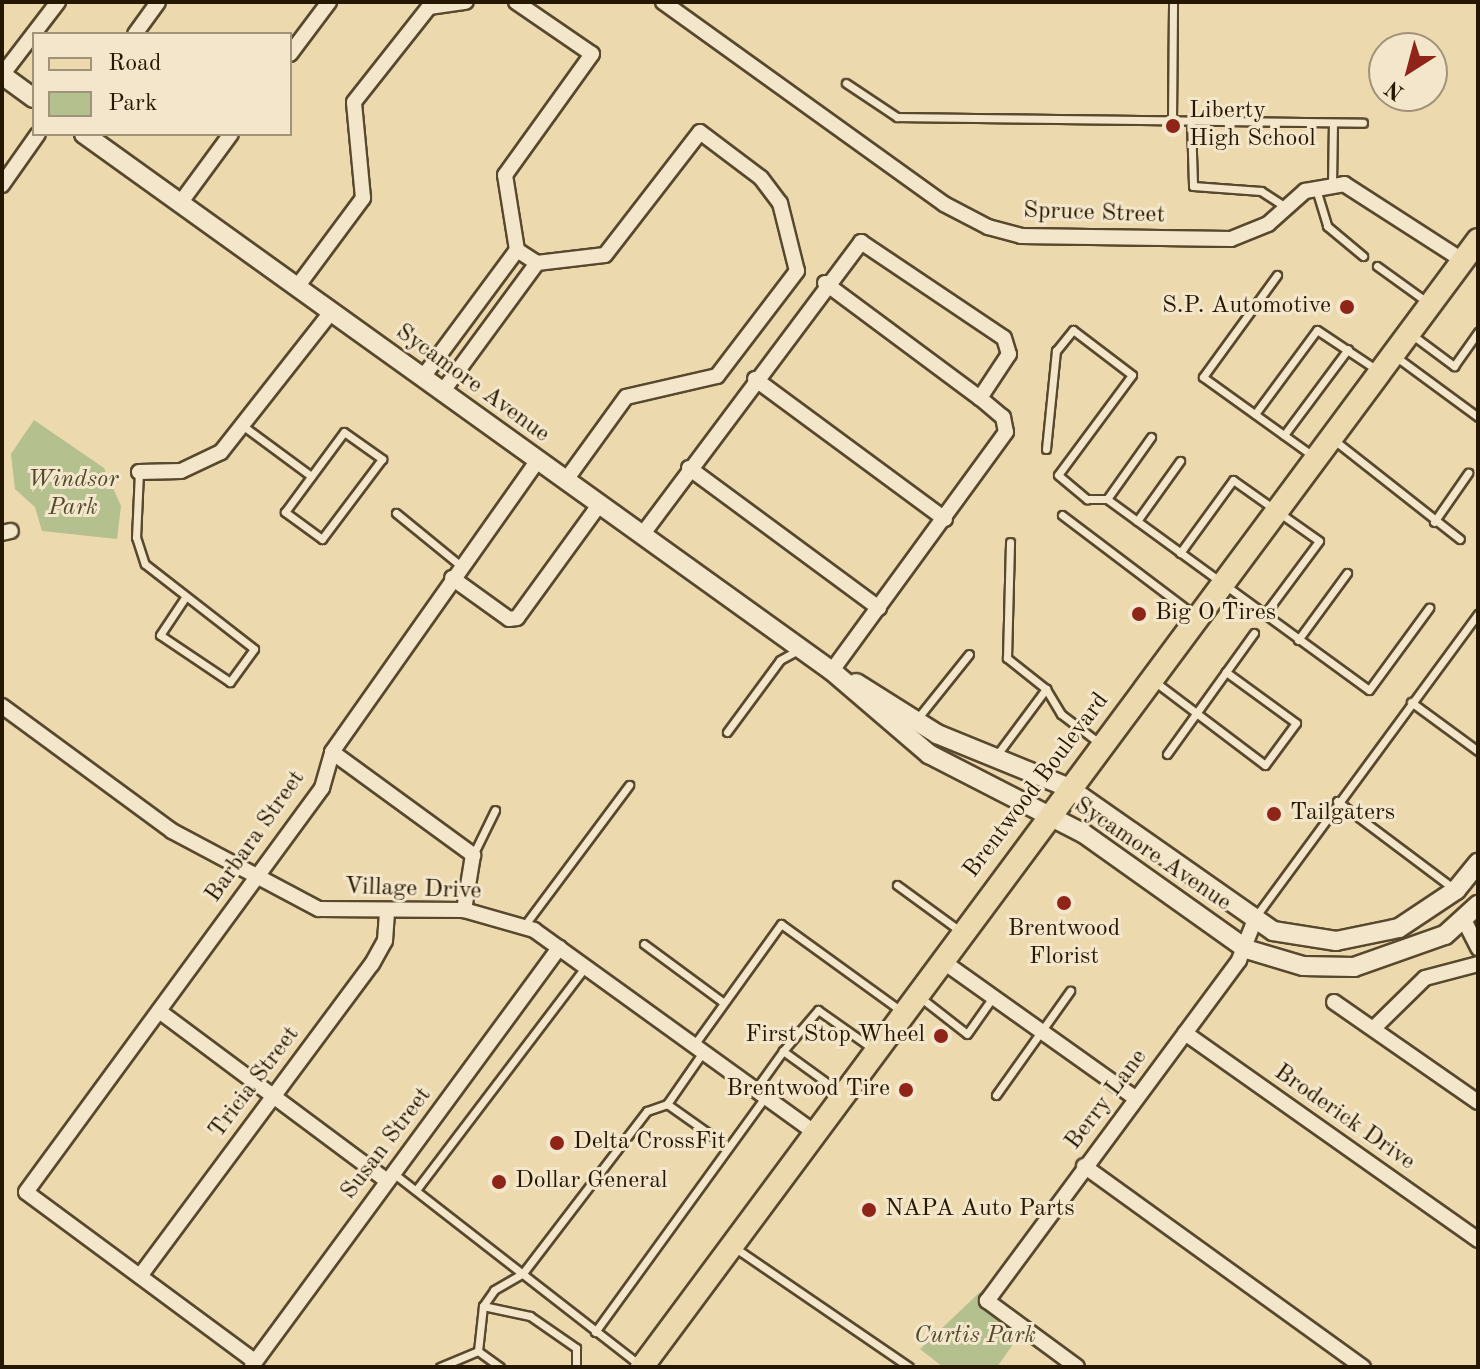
<!DOCTYPE html>
<style>
body{margin:0}
#map{position:relative;width:1480px;height:1369px;overflow:hidden;background:#edd9ae;font-family:"Old Standard TT",serif}
div>[style]{position:absolute}
.green>*{inset:0;background:#b4c08e}
.roads{filter:drop-shadow(2px 0 #58482d) drop-shadow(-2px 0 #58482d) drop-shadow(0 2px #58482d) drop-shadow(0 -2px #58482d)}
.service>*{height:7px;margin:-3.5px;padding:0 3.5px;transform-origin:3.5px;border-radius:3.5px;background:#f3e6ca}
.minor>*{height:14px;margin:-7px;padding:0 7px;transform-origin:7px;border-radius:7px;background:#f3e6ca}
.tertiary>*{height:18px;margin:-9px;padding:0 9px;transform-origin:9px;border-radius:9px;background:#f3e6ca}
.primary>*{height:22px;margin:-11px;padding:0 11px;transform-origin:11px;border-radius:11px;background:#edd9ae}
.dots>*{width:22px;height:22px;translate:-50% -50%;box-sizing:border-box;border:4px solid #f3e6ca;border-radius:50%}
span{translate:-50% -50%;white-space:nowrap;text-align:center;line-height:1.15;-webkit-text-stroke:6px #f3e6ca;paint-order:stroke}
.poi-label{font-size:24px;color:#261702}
.left{translate:0 -50%;text-align:left}
.right{translate:-100% -50%;text-align:right}
.street-label{font-size:24px;color:#261702}
.park-label{font-size:24px;color:#514a2c;font-style:italic}
.frame{position:absolute;inset:0;border:4px solid #261702;pointer-events:none}
.legend{position:absolute;left:32px;top:32px;width:260px;height:104px;box-sizing:border-box;background:#f3e6ca;border:2px solid #a1937a;margin:0;padding:10px 14px;list-style:none;font-size:24px;color:#261702}
.legend li{display:flex;align-items:center;gap:16px;height:40px}
.legend b{width:40px;border:2px solid #a1937a}
.north{position:absolute;left:1368px;top:32px;width:80px;height:80px;box-sizing:border-box;background:#f3e6ca;border:2px solid #a1937a;border-radius:50%;rotate:216deg;font-size:22px;font-weight:700;line-height:32px;text-align:center;color:#261702}
.north::after{content:'';display:block;margin:auto;width:28px;height:36px;background:#8f2418;clip-path:polygon(50% 0,100% 100%,50% 72%,0 100%)}
</style>
<div id="map">
<div class="green">
<i style="clip-path:polygon(34px 420px,104px 468px,121px 506px,117px 539px,42px 531px,35px 507px,15px 489px,11px 454px)"></i>
<i style="clip-path:polygon(1000px 1273px,984px 1301px,1021px 1333px,997px 1367px,943px 1367px,920px 1349px)"></i>
</div>
<div class="roads">
<div class="service">
<i style="left:846px;top:83px;width:61px;rotate:33.7deg"></i>
<i style="left:897px;top:117px;width:466px;rotate:0.7deg"></i>
<i style="left:1172px;top:121px;width:119px;rotate:-89.5deg"></i>
<i style="left:1191px;top:121px;width:65px;rotate:88.2deg"></i>
<i style="left:1193px;top:186px;width:68px;rotate:4.2deg"></i>
<i style="left:1261px;top:191px;width:27px;rotate:33deg"></i>
<i style="left:1332px;top:185px;width:62px;rotate:-89.1deg"></i>
<i style="left:1316px;top:189px;width:39px;rotate:73deg"></i>
<i style="left:1327px;top:226px;width:47px;rotate:39.8deg"></i>
<i style="left:1377px;top:266px;width:62px;rotate:35.8deg"></i>
<i style="left:1277px;top:275px;width:126px;rotate:126deg"></i>
<i style="left:1203px;top:377px;width:135px;rotate:35.7deg"></i>
<i style="left:1411px;top:334px;width:54px;rotate:36.7deg"></i>
<i style="left:1454px;top:366px;width:42px;rotate:-54.8deg"></i>
<i style="left:1395px;top:356px;width:103px;rotate:36.3deg"></i>
<i style="left:1255px;top:414px;width:104px;rotate:-53.6deg"></i>
<i style="left:1317px;top:330px;width:72px;rotate:33.7deg"></i>
<i style="left:246px;top:428px;width:81px;rotate:36.4deg"></i>
<i style="left:344px;top:432px;width:47px;rotate:35.4deg"></i>
<i style="left:382px;top:459px;width:100px;rotate:126.9deg"></i>
<i style="left:322px;top:539px;width:46px;rotate:-143.9deg"></i>
<i style="left:285px;top:512px;width:99px;rotate:-53.6deg"></i>
<i style="left:1284px;top:435px;width:107px;rotate:-53.3deg"></i>
<i style="left:1334px;top:440px;width:160px;rotate:38.2deg"></i>
<i style="left:1046px;top:449px;width:99px;rotate:-84.2deg"></i>
<i style="left:1056px;top:351px;width:27px;rotate:-51deg"></i>
<i style="left:1073px;top:330px;width:74px;rotate:37.3deg"></i>
<i style="left:1132px;top:375px;width:124px;rotate:126.5deg"></i>
<i style="left:1058px;top:475px;width:38px;rotate:40deg"></i>
<i style="left:1087px;top:499px;width:20px"></i>
<i style="left:1107px;top:499px;width:324px;rotate:36.1deg"></i>
<i style="left:1369px;top:690px;width:102px;rotate:-53.8deg"></i>
<i style="left:139px;top:472px;width:65px;rotate:92.6deg"></i>
<i style="left:136px;top:537px;width:28px;rotate:72deg"></i>
<i style="left:145px;top:564px;width:138px;rotate:37.9deg"></i>
<i style="left:254px;top:649px;width:41px;rotate:126deg"></i>
<i style="left:230px;top:682px;width:84px;rotate:-146.1deg"></i>
<i style="left:160px;top:635px;width:43px;rotate:-56.3deg"></i>
<i style="left:1107px;top:499px;width:76px;rotate:-54.6deg"></i>
<i style="left:396px;top:513px;width:84px;rotate:39.2deg"></i>
<i style="left:1062px;top:515px;width:166px;rotate:37.1deg"></i>
<i style="left:1137px;top:521px;width:74px;rotate:-54.4deg"></i>
<i style="left:1434px;top:522px;width:60px;rotate:-55.2deg"></i>
<i style="left:1180px;top:553px;width:90px;rotate:-54deg"></i>
<i style="left:1233px;top:480px;width:105px;rotate:35.3deg"></i>
<i style="left:1319px;top:541px;width:92px;rotate:126.6deg"></i>
<i style="left:1298px;top:640px;width:83px;rotate:-53.8deg"></i>
<i style="left:1154px;top:681px;width:139px;rotate:37.1deg"></i>
<i style="left:1265px;top:765px;width:52px;rotate:-53.6deg"></i>
<i style="left:1296px;top:723px;width:87px;rotate:-143.9deg"></i>
<i style="left:1046px;top:689px;width:29px;rotate:59deg"></i>
<i style="left:1061px;top:714px;width:48px;rotate:37.3deg"></i>
<i style="left:1411px;top:702px;width:83px;rotate:36.2deg"></i>
<i style="left:917px;top:719px;width:83px;rotate:-51.3deg"></i>
<i style="left:727px;top:732px;width:89px;rotate:-53.6deg"></i>
<i style="left:780px;top:660px;width:21px;rotate:-29deg"></i>
<i style="left:1167px;top:754px;width:149px;rotate:-54.3deg"></i>
<i style="left:996px;top:756px;width:84px;rotate:-53.3deg"></i>
<i style="left:1046px;top:689px;width:50px;rotate:-141.5deg"></i>
<i style="left:1007px;top:658px;width:116px;rotate:-88.5deg"></i>
<i style="left:1337px;top:801px;width:146px;rotate:36.9deg"></i>
<i style="left:473px;top:855px;width:50px;rotate:-63.9deg"></i>
<i style="left:897px;top:885px;width:78px;rotate:36.1deg"></i>
<i style="left:1256px;top:916px;width:375px;rotate:-53.7deg"></i>
<i style="left:524px;top:926px;width:176px;rotate:-53.3deg"></i>
<i style="left:644px;top:944px;width:99px;rotate:36.4deg"></i>
<i style="left:921px;top:998px;width:58px;rotate:38deg"></i>
<i style="left:967px;top:1034px;width:45px;rotate:-54.9deg"></i>
<i style="left:694px;top:1045px;width:149px;rotate:-54.3deg"></i>
<i style="left:781px;top:924px;width:148px;rotate:35.9deg"></i>
<i style="left:755px;top:1090px;width:48px;rotate:-54.3deg"></i>
<i style="left:841px;top:1093px;width:72px;rotate:-144.1deg"></i>
<i style="left:783px;top:1051px;width:54px;rotate:-49.5deg"></i>
<i style="left:818px;top:1010px;width:67px;rotate:35.3deg"></i>
<i style="left:996px;top:1095px;width:128px;rotate:-54.6deg"></i>
<i style="left:667px;top:1104px;width:75px;rotate:35.2deg"></i>
<i style="left:393px;top:1173px;width:313px;rotate:37.9deg"></i>
<i style="left:416px;top:1190px;width:280px;rotate:-52.8deg"></i>
<i style="left:734px;top:1247px;width:212px;rotate:34.4deg"></i>
<i style="left:483px;top:1306px;width:48px;rotate:12deg"></i>
<i style="left:530px;top:1316px;width:56px;rotate:34.8deg"></i>
<i style="left:576px;top:1348px;width:19px;rotate:90deg"></i>
<i style="left:595px;top:1332px;width:290px;rotate:-54.1deg"></i>
<i style="left:478px;top:1351px;width:45px;rotate:-83.7deg"></i>
<i style="left:483px;top:1306px;width:19px;rotate:-55deg"></i>
<i style="left:494px;top:1290px;width:34px;rotate:-30deg"></i>
<i style="left:523px;top:1273px;width:204px;rotate:-52.6deg"></i>
<i style="left:647px;top:1111px;width:21px;rotate:-19deg"></i>
<i style="left:667px;top:1104px;width:63px;rotate:-55.3deg"></i>
<i style="left:440px;top:1367px;width:41px;rotate:-22.8deg"></i>
<i style="left:478px;top:1351px;width:27px;rotate:36deg"></i>
</div>
<div class="minor">
<i style="left:516px;top:2px;width:92px;rotate:34.4deg"></i>
<i style="left:592px;top:54px;width:149px;rotate:125.7deg"></i>
<i style="left:505px;top:175px;width:76px;rotate:80.9deg"></i>
<i style="left:517px;top:250px;width:24px;rotate:33deg"></i>
<i style="left:537px;top:263px;width:68px;rotate:-6.7deg"></i>
<i style="left:605px;top:255px;width:155px;rotate:-52.3deg"></i>
<i style="left:700px;top:132px;width:76px;rotate:37deg"></i>
<i style="left:761px;top:178px;width:31px;rotate:53deg"></i>
<i style="left:780px;top:203px;width:70px;rotate:76deg"></i>
<i style="left:797px;top:271px;width:132px;rotate:127.3deg"></i>
<i style="left:717px;top:376px;width:93px;rotate:167deg"></i>
<i style="left:626px;top:397px;width:102px;rotate:125.9deg"></i>
<i style="left:663px;top:2px;width:346px;rotate:35.7deg"></i>
<i style="left:944px;top:204px;width:50px;rotate:27.6deg"></i>
<i style="left:988px;top:227px;width:34px;rotate:15deg"></i>
<i style="left:1021px;top:236px;width:210px;rotate:0.8deg"></i>
<i style="left:1231px;top:239px;width:40px;rotate:-22deg"></i>
<i style="left:1268px;top:224px;width:50px;rotate:-41.7deg"></i>
<i style="left:1305px;top:191px;width:40px;rotate:-10deg"></i>
<i style="left:1344px;top:184px;width:137px;rotate:32.8deg"></i>
<i style="left:135px;top:34px;width:39px;rotate:-54deg"></i>
<i style="left:290px;top:54px;width:65px;rotate:-53.1deg"></i>
<i style="left:2px;top:75px;width:92px;rotate:-52.5deg"></i>
<i style="left:2px;top:185px;width:62px;rotate:-54.8deg"></i>
<i style="left:181px;top:202px;width:84px;rotate:-53.7deg"></i>
<i style="left:825px;top:283px;width:193px;rotate:36.6deg"></i>
<i style="left:980px;top:398px;width:30px;rotate:40deg"></i>
<i style="left:1003px;top:417px;width:15px;rotate:79deg"></i>
<i style="left:1006px;top:432px;width:296px;rotate:126.1deg"></i>
<i style="left:297px;top:287px;width:111px;rotate:-53.4deg"></i>
<i style="left:363px;top:198px;width:96px;rotate:-95.4deg"></i>
<i style="left:354px;top:102px;width:121px;rotate:-51.7deg"></i>
<i style="left:429px;top:7px;width:37px;rotate:-8deg"></i>
<i style="left:423px;top:377px;width:158px;rotate:-53.5deg"></i>
<i style="left:755px;top:379px;width:236px;rotate:36.4deg"></i>
<i style="left:443px;top:391px;width:159px;rotate:-53.7deg"></i>
<i style="left:689px;top:468px;width:236px;rotate:36.4deg"></i>
<i style="left:139px;top:472px;width:42px;rotate:-1.4deg"></i>
<i style="left:181px;top:471px;width:44px;rotate:-25.4deg"></i>
<i style="left:221px;top:452px;width:178px;rotate:-51.8deg"></i>
<i style="left:2px;top:533px;width:9px;rotate:-13deg"></i>
<i style="left:642px;top:535px;width:366px;rotate:-53.2deg"></i>
<i style="left:861px;top:242px;width:172px;rotate:33.9deg"></i>
<i style="left:1004px;top:338px;width:17px;rotate:73deg"></i>
<i style="left:1009px;top:354px;width:53px;rotate:123.4deg"></i>
<i style="left:452px;top:578px;width:70px;rotate:35.7deg"></i>
<i style="left:509px;top:619px;width:8px;rotate:-7deg"></i>
<i style="left:517px;top:618px;width:140px;rotate:-54deg"></i>
<i style="left:2px;top:706px;width:211px;rotate:36.3deg"></i>
<i style="left:172px;top:831px;width:166px;rotate:28deg"></i>
<i style="left:319px;top:909px;width:145px;rotate:0.4deg"></i>
<i style="left:464px;top:910px;width:73px;rotate:15.9deg"></i>
<i style="left:534px;top:930px;width:347px;rotate:35.8deg"></i>
<i style="left:332px;top:752px;width:175px;rotate:36.1deg"></i>
<i style="left:473px;top:855px;width:56px;rotate:99.3deg"></i>
<i style="left:1463px;top:918px;width:34px;rotate:63deg"></i>
<i style="left:941px;top:960px;width:238px;rotate:35.4deg"></i>
<i style="left:1334px;top:1002px;width:175px;rotate:34.8deg"></i>
<i style="left:159px;top:1011px;width:284px;rotate:36.7deg"></i>
<i style="left:1374px;top:1028px;width:71px;rotate:-44.4deg"></i>
<i style="left:1425px;top:978px;width:55px;rotate:-14.8deg"></i>
<i style="left:1185px;top:1033px;width:359px;rotate:35.2deg"></i>
<i style="left:1084px;top:1166px;width:344px;rotate:35.8deg"></i>
<i style="left:140px;top:1276px;width:389px;rotate:-53.4deg"></i>
<i style="left:372px;top:964px;width:26px;rotate:-61deg"></i>
<i style="left:385px;top:941px;width:31px;rotate:-86deg"></i>
<i style="left:253px;top:1360px;width:282px;rotate:-143.5deg"></i>
<i style="left:26px;top:1192px;width:501px;rotate:-53.77deg"></i>
<i style="left:322px;top:788px;width:37px;rotate:-74deg"></i>
<i style="left:332px;top:752px;width:356px;rotate:-54.8deg"></i>
<i style="left:252px;top:1366px;width:519px;rotate:-53.7deg"></i>
<i style="left:1077px;top:1367px;width:112px;rotate:-143.7deg"></i>
<i style="left:987px;top:1301px;width:424px;rotate:-53.5deg"></i>
<i style="left:1239px;top:960px;width:41px;rotate:-68.5deg"></i>
</div>
<div class="tertiary">
<i style="left:2px;top:75px;width:39px;rotate:36deg"></i>
<i style="left:84px;top:134px;width:921px;rotate:35.68deg"></i>
<i style="left:832px;top:671px;width:128px;rotate:40.6deg"></i>
<i style="left:929px;top:754px;width:173px;rotate:27.2deg"></i>
<i style="left:1083px;top:833px;width:200px;rotate:35.4deg"></i>
<i style="left:1246px;top:949px;width:59px;rotate:16.6deg"></i>
<i style="left:1303px;top:966px;width:51px;rotate:1.1deg"></i>
<i style="left:1354px;top:967px;width:96px;rotate:-19.4deg"></i>
<i style="left:1445px;top:935px;width:45px;rotate:-42.3deg"></i>
<i style="left:856px;top:683px;width:96px;rotate:32.2deg"></i>
<i style="left:937px;top:734px;width:143px;rotate:22.2deg"></i>
<i style="left:1069px;top:788px;width:249px;rotate:35deg"></i>
<i style="left:1273px;top:931px;width:64px;rotate:9deg"></i>
<i style="left:1336px;top:941px;width:64px;rotate:-11.7deg"></i>
<i style="left:1399px;top:928px;width:69px;rotate:-33.7deg"></i>
<i style="left:1456px;top:890px;width:35px;rotate:-51deg"></i>
</div>
<div class="primary">
<i style="left:642px;top:1367px;width:1403px;rotate:-53.43deg"></i>
</div>
</div>
<div class="dots">
<i style="left:1173px;top:126px;background:#8f2418"></i>
<i style="left:1347px;top:307px;background:#8f2418"></i>
<i style="left:1139px;top:614px;background:#8f2418"></i>
<i style="left:1274px;top:814px;background:#8f2418"></i>
<i style="left:1064px;top:903px;background:#8f2418"></i>
<i style="left:941px;top:1036px;background:#8f2418"></i>
<i style="left:906px;top:1090px;background:#8f2418"></i>
<i style="left:557px;top:1143px;background:#8f2418"></i>
<i style="left:499px;top:1182px;background:#8f2418"></i>
<i style="left:869px;top:1210px;background:#8f2418"></i>
</div>
<div class="poi-label">
<span class="left" style="left:1189px;top:126px">Liberty<br>High School</span>
<span class="right" style="left:1331px;top:307px">S.P. Automotive</span>
<span class="left" style="left:1155px;top:614px">Big O Tires</span>
<span class="left" style="left:1290px;top:814px">Tailgaters</span>
<span style="left:1064px;top:944px">Brentwood<br>Florist</span>
<span class="right" style="left:925px;top:1036px">First Stop Wheel</span>
<span class="right" style="left:890px;top:1090px">Brentwood Tire</span>
<span class="left" style="left:573px;top:1143px">Delta CrossFit</span>
<span class="left" style="left:515px;top:1182px">Dollar General</span>
<span class="left" style="left:885px;top:1210px">NAPA Auto Parts</span>
</div>
<div class="street-label">
<span style="left:1094px;top:214px;rotate:2deg">Spruce Street</span>
<span style="left:472px;top:384px;rotate:36deg">Sycamore Avenue</span>
<span style="left:1037px;top:786px;rotate:-53deg">Brentwood Boulevard</span>
<span style="left:256px;top:837px;rotate:-55deg">Barbara Street</span>
<span style="left:1152px;top:855px;rotate:34deg">Sycamore Avenue</span>
<span style="left:413px;top:890px;rotate:2deg">Village Drive</span>
<span style="left:255px;top:1083px;rotate:-53deg">Tricia Street</span>
<span style="left:1107px;top:1100px;rotate:-53deg">Berry Lane</span>
<span style="left:1344px;top:1118px;rotate:35deg">Broderick Drive</span>
<span style="left:387px;top:1144px;rotate:-53deg">Susan Street</span>
</div>
<div class="park-label">
<span style="left:73px;top:495px">Windsor<br>Park</span>
<span style="left:975px;top:1337px">Curtis Park</span>
</div>
<div class="frame"></div>
<ul class="legend">
<li><b style="height:10px;background:#edd9ae"></b>Road</li>
<li><b style="height:22px;background:#b4c08e"></b>Park</li>
</ul>
<div class="north">N</div>
</div>
